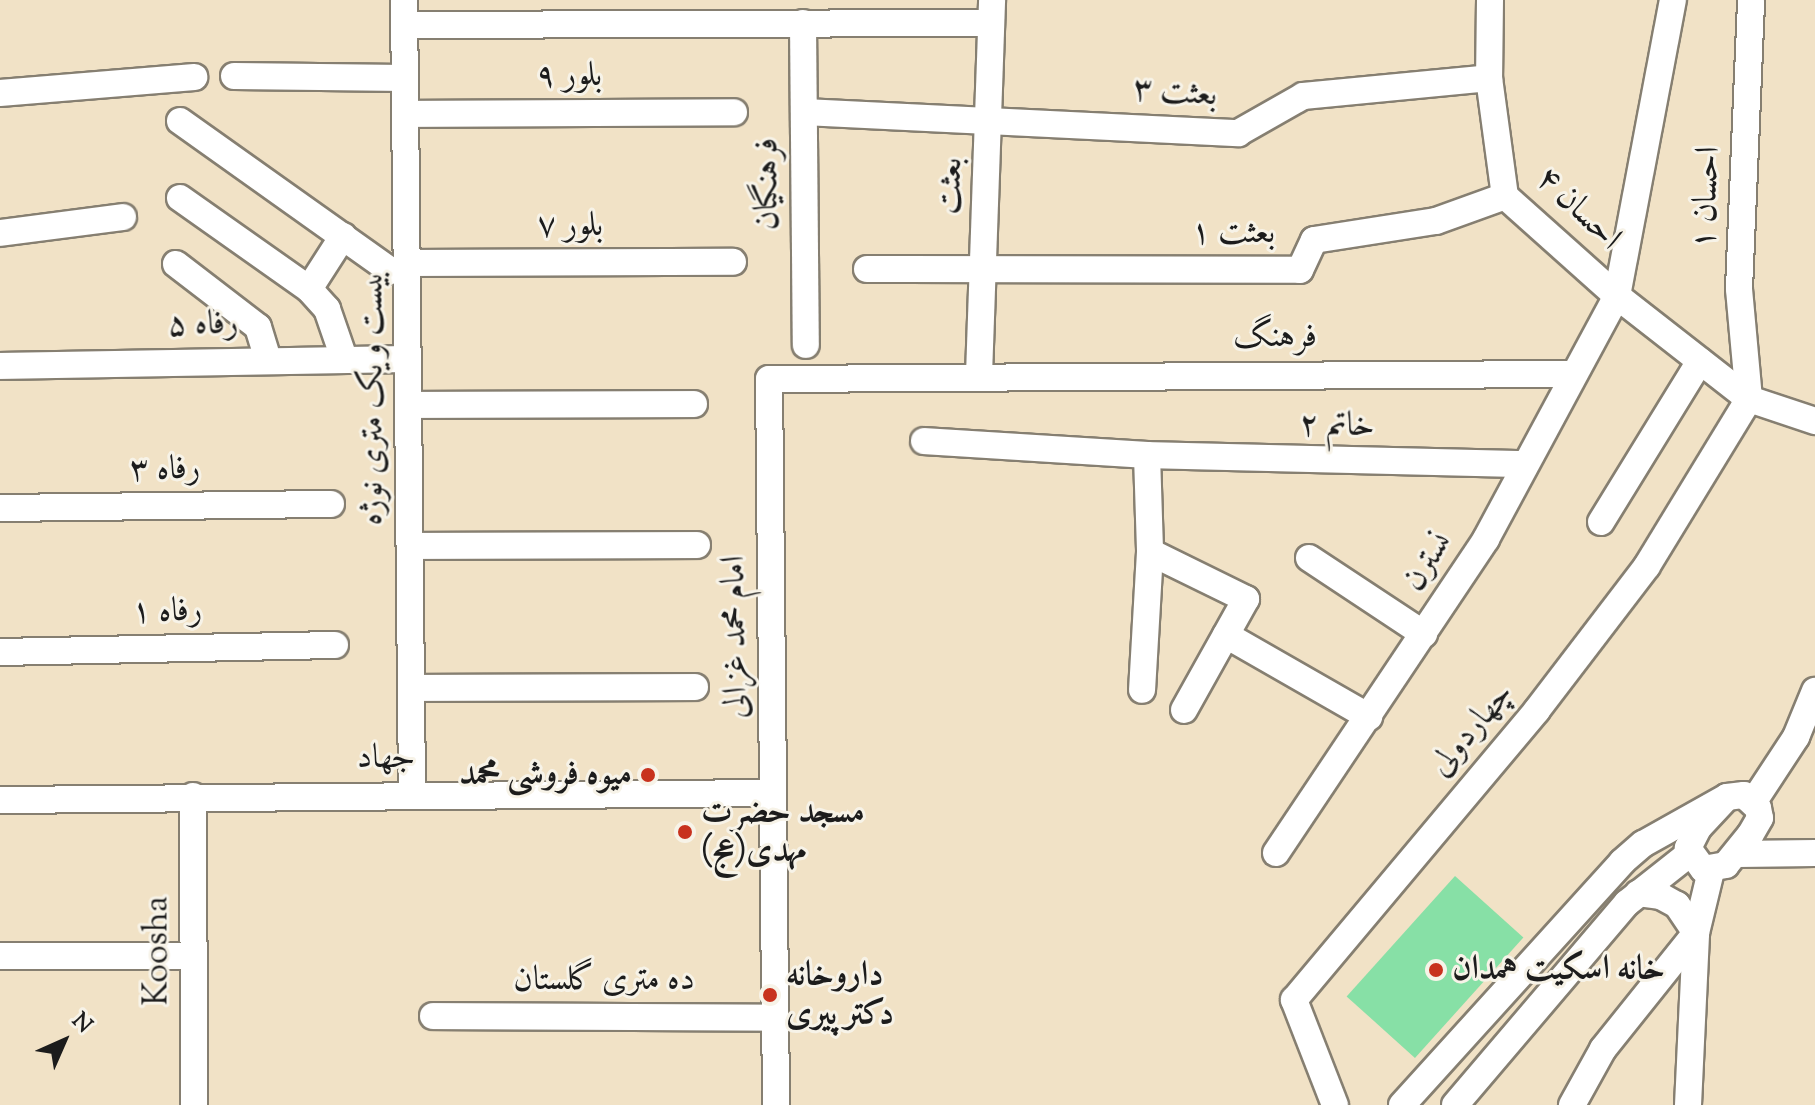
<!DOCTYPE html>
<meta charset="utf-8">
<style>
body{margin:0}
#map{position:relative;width:1815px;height:1105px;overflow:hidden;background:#f1e2c6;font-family:"Sorts Mill Goudy",Amiri,serif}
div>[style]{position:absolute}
.green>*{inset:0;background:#87e0a6;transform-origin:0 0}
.roads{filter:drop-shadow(2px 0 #867f71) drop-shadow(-2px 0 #867f71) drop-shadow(0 2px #867f71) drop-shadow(0 -2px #867f71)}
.minor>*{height:26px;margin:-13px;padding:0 13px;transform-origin:13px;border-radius:13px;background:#fff}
.dots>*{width:22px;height:22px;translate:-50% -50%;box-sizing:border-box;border:4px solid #f7f3e8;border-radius:50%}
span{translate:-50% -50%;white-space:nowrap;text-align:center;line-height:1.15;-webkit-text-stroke:6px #f7f3e8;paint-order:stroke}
.street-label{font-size:34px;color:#1c1c1c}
.poi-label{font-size:34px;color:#1c1c1c;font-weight:700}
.right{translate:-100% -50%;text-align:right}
.left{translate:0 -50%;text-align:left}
.north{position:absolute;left:24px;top:1001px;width:80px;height:80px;-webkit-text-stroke:6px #f7f3e8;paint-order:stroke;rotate:45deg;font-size:22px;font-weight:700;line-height:32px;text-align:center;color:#1c1c1c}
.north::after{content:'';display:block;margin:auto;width:28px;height:36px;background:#1c1c1c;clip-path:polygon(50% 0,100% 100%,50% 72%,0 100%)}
</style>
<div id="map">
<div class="green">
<i style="left:1455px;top:876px;width:92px;height:162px;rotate:42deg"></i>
</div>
<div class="roads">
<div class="minor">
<i style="left:404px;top:0;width:795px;rotate:89.42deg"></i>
<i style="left:1490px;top:0;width:78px;rotate:90.7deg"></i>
<i style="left:1489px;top:78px;width:119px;rotate:82.3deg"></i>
<i style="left:1505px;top:196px;width:150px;rotate:41.8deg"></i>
<i style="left:1617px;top:296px;width:167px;rotate:38deg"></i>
<i style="left:1749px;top:399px;width:70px;rotate:18.4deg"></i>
<i style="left:803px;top:23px;width:322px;rotate:89.5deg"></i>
<i style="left:404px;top:25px;width:586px;rotate:-0.2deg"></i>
<i style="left:234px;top:76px;width:171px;rotate:0.7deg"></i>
<i style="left:0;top:93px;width:195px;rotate:-4.7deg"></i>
<i style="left:804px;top:112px;width:435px;rotate:2.8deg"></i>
<i style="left:1238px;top:133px;width:75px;rotate:-29.6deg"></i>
<i style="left:1303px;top:96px;width:187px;rotate:-5.5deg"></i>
<i style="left:405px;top:114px;width:329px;rotate:-0.3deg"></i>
<i style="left:180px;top:121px;width:259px;rotate:35.4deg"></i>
<i style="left:180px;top:198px;width:158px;rotate:35.2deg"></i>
<i style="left:309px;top:289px;width:27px;rotate:48deg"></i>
<i style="left:327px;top:309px;width:52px;rotate:70.9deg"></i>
<i style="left:0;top:233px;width:124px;rotate:-7.4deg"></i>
<i style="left:408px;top:263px;width:325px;rotate:-0.2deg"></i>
<i style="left:176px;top:264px;width:103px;rotate:37.5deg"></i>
<i style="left:258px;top:327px;width:34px;rotate:73deg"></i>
<i style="left:867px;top:269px;width:433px;rotate:0.1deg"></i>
<i style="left:1300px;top:270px;width:33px;rotate:-65deg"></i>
<i style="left:1314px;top:240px;width:123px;rotate:-8.9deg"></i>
<i style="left:1436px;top:221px;width:73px;rotate:-19.9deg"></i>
<i style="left:309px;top:289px;width:63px;rotate:-57.3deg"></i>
<i style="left:0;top:366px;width:408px;rotate:-1deg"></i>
<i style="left:979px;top:375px;width:375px;rotate:-88deg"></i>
<i style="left:1749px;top:399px;width:110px;rotate:-95.2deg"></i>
<i style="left:1739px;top:289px;width:289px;rotate:-87.6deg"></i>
<i style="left:408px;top:405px;width:286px;rotate:-0.2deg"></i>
<i style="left:924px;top:441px;width:223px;rotate:3.6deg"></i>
<i style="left:1147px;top:455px;width:97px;rotate:88.2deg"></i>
<i style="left:1150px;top:552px;width:138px;rotate:93.3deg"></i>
<i style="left:1147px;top:455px;width:378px;rotate:1.4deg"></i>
<i style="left:0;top:508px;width:331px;rotate:-0.7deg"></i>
<i style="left:1601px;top:522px;width:189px;rotate:-58.4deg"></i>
<i style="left:410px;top:546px;width:287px;rotate:-0.2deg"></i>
<i style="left:1150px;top:552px;width:107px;rotate:26.1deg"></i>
<i style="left:1246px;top:599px;width:127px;rotate:119.2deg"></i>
<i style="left:1309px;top:558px;width:138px;rotate:33.5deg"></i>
<i style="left:1226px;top:635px;width:165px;rotate:29.8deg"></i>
<i style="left:0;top:652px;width:335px;rotate:-1.2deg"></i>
<i style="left:411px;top:688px;width:284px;rotate:-0.2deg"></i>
<i style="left:1744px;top:795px;width:19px;rotate:43deg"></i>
<i style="left:1758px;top:808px;width:10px;rotate:79deg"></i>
<i style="left:1760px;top:818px;width:20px;rotate:120deg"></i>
<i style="left:1750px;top:835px;width:38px;rotate:129deg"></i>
<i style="left:1726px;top:865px;width:23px;rotate:170deg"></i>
<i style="left:1703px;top:869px;width:26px;rotate:-126deg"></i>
<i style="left:1688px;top:848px;width:22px;rotate:-63deg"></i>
<i style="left:1698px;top:828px;width:42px;rotate:-46.9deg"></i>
<i style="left:1727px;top:797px;width:17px;rotate:-7deg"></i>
<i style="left:193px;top:796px;width:309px;rotate:89.8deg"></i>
<i style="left:0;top:800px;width:773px;rotate:-0.52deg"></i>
<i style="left:1754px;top:801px;width:77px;rotate:-56.7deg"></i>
<i style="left:1796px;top:737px;width:50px;rotate:-67.6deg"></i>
<i style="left:1276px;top:853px;width:378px;rotate:-56.2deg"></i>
<i style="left:1486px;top:539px;width:276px;rotate:-61.7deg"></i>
<i style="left:1617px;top:296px;width:301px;rotate:-79.3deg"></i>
<i style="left:1738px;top:854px;width:77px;rotate:-0.7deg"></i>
<i style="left:0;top:956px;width:194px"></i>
<i style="left:433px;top:1016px;width:343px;rotate:0.3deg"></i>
<i style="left:776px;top:1105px;width:726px;rotate:-90.55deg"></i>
<i style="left:769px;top:379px;width:802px;rotate:-0.36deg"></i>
<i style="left:1335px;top:1105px;width:113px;rotate:-111.3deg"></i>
<i style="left:1294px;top:1000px;width:378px;rotate:-50deg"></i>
<i style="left:1537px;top:710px;width:181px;rotate:-52.6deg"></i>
<i style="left:1647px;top:566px;width:196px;rotate:-58.6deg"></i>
<i style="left:1402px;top:1105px;width:328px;rotate:-47.8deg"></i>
<i style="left:1622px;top:862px;width:28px;rotate:-41deg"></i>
<i style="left:1643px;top:844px;width:96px;rotate:-29.2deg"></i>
<i style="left:1455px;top:1105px;width:265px;rotate:-49.6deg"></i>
<i style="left:1627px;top:903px;width:79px;rotate:-38.3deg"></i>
<i style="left:1572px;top:1105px;width:64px;rotate:-61deg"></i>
<i style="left:1603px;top:1049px;width:149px;rotate:-51.3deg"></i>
<i style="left:1696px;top:933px;width:34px;rotate:-124deg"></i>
<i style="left:1677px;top:905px;width:18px;rotate:-151deg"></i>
<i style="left:1661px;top:896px;width:23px;rotate:-173deg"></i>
<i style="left:1688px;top:1105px;width:172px;rotate:-87.3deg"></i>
<i style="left:1696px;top:933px;width:64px;rotate:-76.4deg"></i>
</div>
</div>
<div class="dots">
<i style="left:648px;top:775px;background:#c8321e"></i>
<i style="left:685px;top:832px;background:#c8321e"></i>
<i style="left:1436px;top:970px;background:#c8321e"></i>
<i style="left:770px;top:995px;background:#c8321e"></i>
</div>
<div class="street-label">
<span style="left:569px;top:77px">بلور ۹</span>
<span style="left:1175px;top:93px;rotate:4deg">بعثت ۳</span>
<span style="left:768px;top:184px;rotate:-90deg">فرهنگیان</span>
<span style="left:951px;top:186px;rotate:-88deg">بعثت</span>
<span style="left:1707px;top:198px;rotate:-87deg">احسان ۱</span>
<span style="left:1578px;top:209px;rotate:44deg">احسان ۴</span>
<span style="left:570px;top:227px">بلور ۷</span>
<span style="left:1233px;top:234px">بعثت ۱</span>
<span style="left:203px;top:325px;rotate:-1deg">رفاه ۵</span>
<span style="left:1275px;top:338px">فرهنگ</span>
<span style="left:373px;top:398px;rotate:-90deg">بیست و یک متری نوژه</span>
<span style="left:1337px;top:426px;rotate:1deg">خاتم ۲</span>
<span style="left:165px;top:470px;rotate:-1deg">رفاه ۳</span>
<span style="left:1428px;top:562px;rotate:-57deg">نسترن</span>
<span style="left:167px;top:612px;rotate:-1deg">رفاه ۱</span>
<span style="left:736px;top:637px;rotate:-91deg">امام محمد غزالی</span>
<span style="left:1472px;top:730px;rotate:-50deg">چهاردولی</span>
<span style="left:386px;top:759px">جهاد</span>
<span style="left:158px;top:951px;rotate:-90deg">Koosha</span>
<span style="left:604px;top:981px">ده متری گلستان</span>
</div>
<div class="poi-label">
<span class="right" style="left:632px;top:775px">میوه فروشی محمد</span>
<span class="left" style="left:701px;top:832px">مسجد حضرت<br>مهدی(عج)</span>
<span class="left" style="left:1452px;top:970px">خانه اسكيت همدان</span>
<span class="left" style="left:786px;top:995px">داروخانه<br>دکتر پیری</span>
</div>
<div class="north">N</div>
</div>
